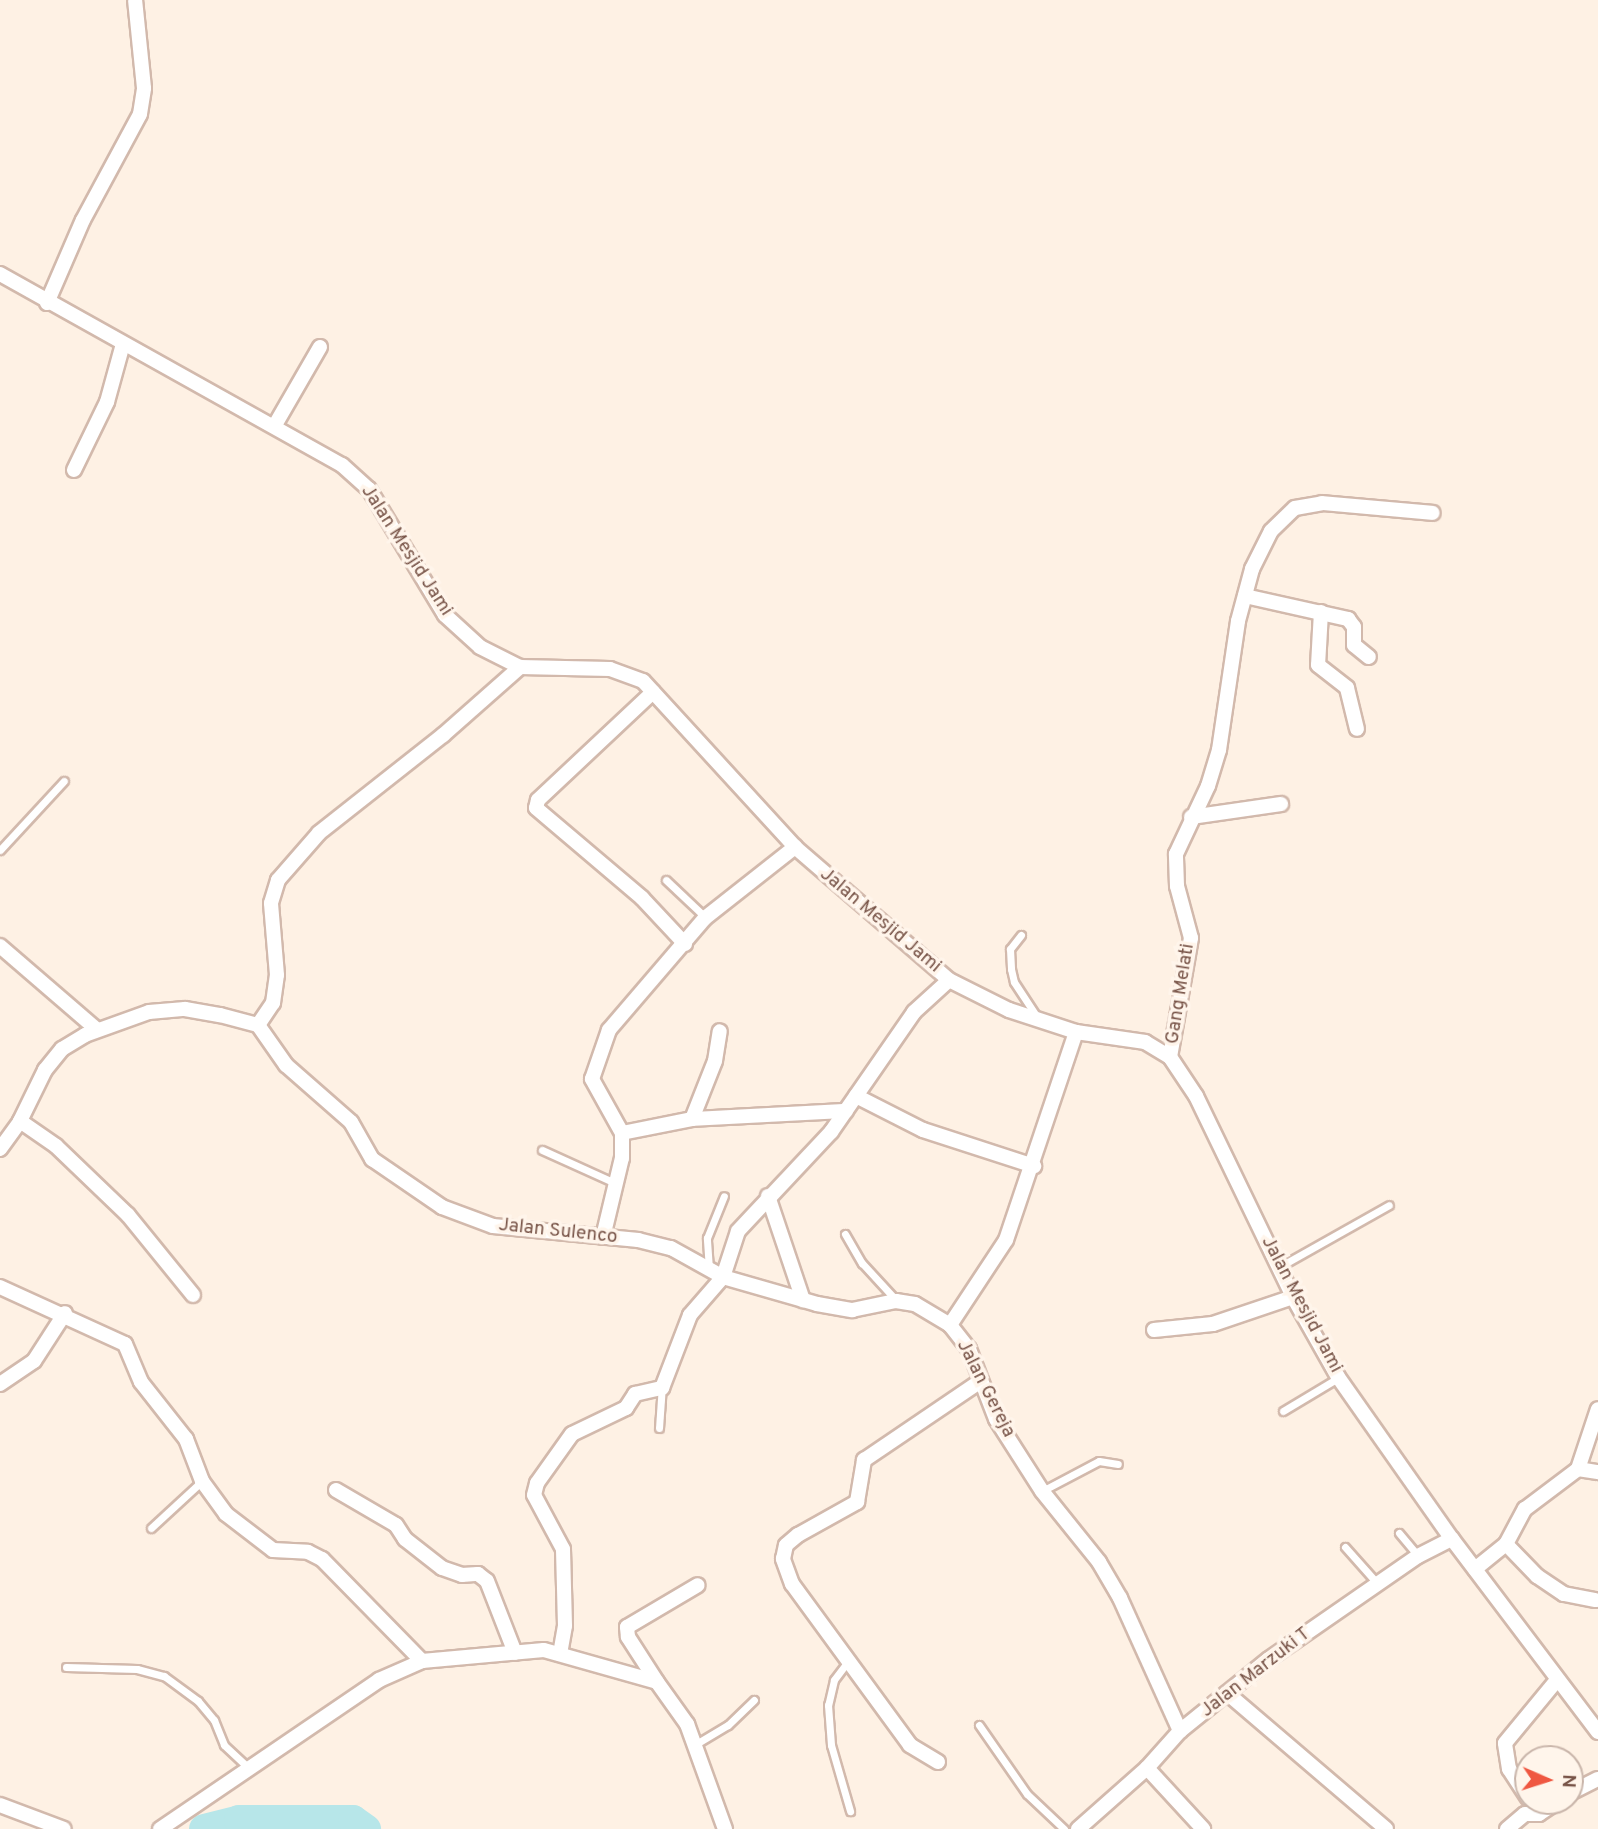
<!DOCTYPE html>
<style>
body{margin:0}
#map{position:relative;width:1598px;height:1829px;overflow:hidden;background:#fef1e4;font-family:Overpass,sans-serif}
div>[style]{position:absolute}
.river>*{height:30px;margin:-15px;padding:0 15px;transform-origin:15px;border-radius:15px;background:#b7e6e9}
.roads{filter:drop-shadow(2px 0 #d2b9ac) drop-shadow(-2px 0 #d2b9ac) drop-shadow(0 2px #d2b9ac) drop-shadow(0 -2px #d2b9ac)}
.lane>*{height:7px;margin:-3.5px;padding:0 3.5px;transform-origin:3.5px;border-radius:3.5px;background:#fff}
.street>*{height:14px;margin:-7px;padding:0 7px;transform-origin:7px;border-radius:7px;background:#fff}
span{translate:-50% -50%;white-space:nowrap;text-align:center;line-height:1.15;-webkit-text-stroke:7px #fff5eb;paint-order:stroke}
.street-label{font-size:19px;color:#785448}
.north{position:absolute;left:1514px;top:1745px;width:70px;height:70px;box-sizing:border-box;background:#fff5eb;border:2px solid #c9b5aa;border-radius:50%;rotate:93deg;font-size:19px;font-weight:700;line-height:28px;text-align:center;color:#785448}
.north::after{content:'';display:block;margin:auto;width:24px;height:32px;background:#ef5741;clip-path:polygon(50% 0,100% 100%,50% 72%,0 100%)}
</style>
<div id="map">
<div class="river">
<i style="left:204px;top:1829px;width:36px;rotate:-14deg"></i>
<i style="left:239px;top:1820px;width:114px"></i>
<i style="left:353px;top:1820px;width:16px;rotate:35deg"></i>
</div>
<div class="roads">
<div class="lane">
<i style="left:0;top:850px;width:94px;rotate:-47.2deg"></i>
<i style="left:666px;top:880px;width:54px;rotate:43.5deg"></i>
<i style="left:1021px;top:935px;width:18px;rotate:128deg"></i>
<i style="left:1010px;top:949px;width:20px;rotate:87deg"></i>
<i style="left:1011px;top:969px;width:13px;rotate:77deg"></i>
<i style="left:1014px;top:982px;width:45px;rotate:56.7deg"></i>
<i style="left:542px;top:1150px;width:80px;rotate:24.3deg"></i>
<i style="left:845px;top:1234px;width:34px;rotate:60deg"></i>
<i style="left:862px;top:1263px;width:50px;rotate:47.4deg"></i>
<i style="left:1279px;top:1267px;width:126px;rotate:-29.4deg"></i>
<i style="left:709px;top:1269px;width:31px;rotate:-94deg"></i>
<i style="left:707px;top:1238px;width:45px;rotate:-68deg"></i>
<i style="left:1283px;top:1411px;width:64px;rotate:-31deg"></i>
<i style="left:659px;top:1428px;width:39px;rotate:-86deg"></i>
<i style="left:1042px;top:1491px;width:64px;rotate:-27.8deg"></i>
<i style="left:1099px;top:1461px;width:19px;rotate:9deg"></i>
<i style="left:151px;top:1528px;width:69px;rotate:-42.7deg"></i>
<i style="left:1399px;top:1533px;width:30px;rotate:50deg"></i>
<i style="left:1345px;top:1547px;width:48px;rotate:48.4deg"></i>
<i style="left:849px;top:1660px;width:25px;rotate:127deg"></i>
<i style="left:834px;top:1680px;width:26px;rotate:103deg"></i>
<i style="left:828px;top:1705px;width:40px;rotate:85.7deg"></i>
<i style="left:831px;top:1745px;width:69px;rotate:73.9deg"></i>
<i style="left:66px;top:1667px;width:71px;rotate:1.6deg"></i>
<i style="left:137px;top:1669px;width:28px;rotate:15deg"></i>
<i style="left:164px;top:1676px;width:42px;rotate:36.3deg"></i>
<i style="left:198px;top:1701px;width:25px;rotate:50deg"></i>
<i style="left:214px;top:1720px;width:27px;rotate:68deg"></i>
<i style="left:224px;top:1745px;width:35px;rotate:43deg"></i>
<i style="left:979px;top:1725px;width:84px;rotate:55.2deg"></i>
<i style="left:1027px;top:1794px;width:51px;rotate:43.4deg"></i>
<i style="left:696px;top:1744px;width:37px;rotate:-31deg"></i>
<i style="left:728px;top:1725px;width:36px;rotate:-44deg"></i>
</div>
<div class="street">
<i style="left:0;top:274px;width:392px;rotate:29.2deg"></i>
<i style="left:342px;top:465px;width:36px;rotate:42deg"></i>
<i style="left:369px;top:489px;width:147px;rotate:58.9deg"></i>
<i style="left:445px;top:615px;width:47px;rotate:42.4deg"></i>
<i style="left:480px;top:647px;width:45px;rotate:26.6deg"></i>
<i style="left:520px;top:667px;width:90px;rotate:1.3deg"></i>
<i style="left:610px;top:669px;width:35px;rotate:20deg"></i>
<i style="left:643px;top:681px;width:225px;rotate:47.5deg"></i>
<i style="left:795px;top:847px;width:203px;rotate:40.8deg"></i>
<i style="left:949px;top:980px;width:67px;rotate:26.6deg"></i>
<i style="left:1009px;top:1010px;width:71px;rotate:18.2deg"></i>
<i style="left:1076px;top:1032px;width:70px;rotate:8.2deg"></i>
<i style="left:1145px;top:1042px;width:29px;rotate:31deg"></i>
<i style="left:1170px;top:1057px;width:47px;rotate:56.3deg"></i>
<i style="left:1196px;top:1096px;width:223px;rotate:64.2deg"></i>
<i style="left:1293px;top:1297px;width:92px;rotate:60.6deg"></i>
<i style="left:1338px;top:1377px;width:198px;rotate:54.9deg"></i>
<i style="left:1452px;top:1539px;width:242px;rotate:52.9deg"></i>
<i style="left:47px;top:303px;width:90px;rotate:-66.6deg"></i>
<i style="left:83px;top:220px;width:120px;rotate:-61.7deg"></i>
<i style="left:140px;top:114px;width:26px;rotate:-81deg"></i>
<i style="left:144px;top:88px;width:88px;rotate:-95.8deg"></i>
<i style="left:275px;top:425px;width:90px;rotate:-60deg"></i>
<i style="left:74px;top:470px;width:76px;rotate:-64.1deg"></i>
<i style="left:107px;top:402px;width:60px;rotate:-74.6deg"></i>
<i style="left:1245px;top:596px;width:106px;rotate:12.6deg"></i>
<i style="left:1348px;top:619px;width:10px;rotate:53deg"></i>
<i style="left:1354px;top:627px;width:18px;rotate:90deg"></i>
<i style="left:1354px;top:645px;width:19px;rotate:39deg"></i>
<i style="left:1321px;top:612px;width:53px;rotate:93.2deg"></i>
<i style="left:1318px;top:665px;width:37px;rotate:38deg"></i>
<i style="left:1347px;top:688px;width:42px;rotate:76.3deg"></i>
<i style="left:653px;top:692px;width:158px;rotate:136.8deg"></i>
<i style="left:538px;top:800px;width:8px;rotate:104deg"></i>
<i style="left:536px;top:808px;width:139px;rotate:40.3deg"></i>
<i style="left:642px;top:898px;width:63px;rotate:46.9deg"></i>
<i style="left:1191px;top:817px;width:91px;rotate:-8.2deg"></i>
<i style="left:0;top:946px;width:127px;rotate:40.8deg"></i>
<i style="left:258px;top:1025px;width:27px;rotate:-56deg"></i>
<i style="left:273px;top:1003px;width:28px;rotate:-82deg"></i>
<i style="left:277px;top:975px;width:72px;rotate:-94.8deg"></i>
<i style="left:271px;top:903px;width:24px;rotate:-73deg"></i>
<i style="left:278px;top:880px;width:62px;rotate:-48.9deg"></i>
<i style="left:319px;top:833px;width:158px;rotate:-38.3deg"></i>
<i style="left:443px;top:735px;width:103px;rotate:-41.4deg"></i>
<i style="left:1076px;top:1032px;width:219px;rotate:108.6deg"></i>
<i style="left:1006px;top:1240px;width:102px;rotate:123.4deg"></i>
<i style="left:950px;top:1325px;width:31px;rotate:52deg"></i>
<i style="left:969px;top:1349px;width:75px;rotate:68.9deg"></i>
<i style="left:996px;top:1419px;width:85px;rotate:57.4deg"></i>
<i style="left:1042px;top:1491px;width:91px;rotate:51.2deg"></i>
<i style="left:1099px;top:1562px;width:42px;rotate:59.7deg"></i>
<i style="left:1120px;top:1598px;width:146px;rotate:65.7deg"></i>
<i style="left:1170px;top:1057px;width:121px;rotate:-80deg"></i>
<i style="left:1191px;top:938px;width:54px;rotate:-105.1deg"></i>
<i style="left:1177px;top:886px;width:32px;rotate:-92deg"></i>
<i style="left:1176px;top:854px;width:75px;rotate:-64.8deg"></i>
<i style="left:1208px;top:786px;width:38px;rotate:-73deg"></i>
<i style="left:1219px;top:750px;width:130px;rotate:-81.6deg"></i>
<i style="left:1238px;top:621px;width:54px;rotate:-74.9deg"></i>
<i style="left:1252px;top:569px;width:42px;rotate:-63.4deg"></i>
<i style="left:1271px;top:531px;width:33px;rotate:-44deg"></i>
<i style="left:1295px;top:508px;width:27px;rotate:-10deg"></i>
<i style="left:1322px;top:503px;width:111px;rotate:5.1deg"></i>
<i style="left:856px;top:1096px;width:75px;rotate:26.9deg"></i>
<i style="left:923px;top:1130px;width:117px;rotate:18deg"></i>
<i style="left:692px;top:1119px;width:62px;rotate:-68.4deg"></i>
<i style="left:715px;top:1061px;width:30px;rotate:-81deg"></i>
<i style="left:20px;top:1121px;width:44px;rotate:34.8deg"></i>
<i style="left:56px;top:1146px;width:100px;rotate:43.8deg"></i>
<i style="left:128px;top:1215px;width:103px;rotate:50.9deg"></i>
<i style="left:622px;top:1133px;width:71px;rotate:-11.3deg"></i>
<i style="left:692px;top:1119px;width:154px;rotate:-3deg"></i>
<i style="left:0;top:1149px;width:34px;rotate:-54deg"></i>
<i style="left:20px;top:1121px;width:57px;rotate:-63.9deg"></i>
<i style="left:45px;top:1070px;width:27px;rotate:-51deg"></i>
<i style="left:62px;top:1049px;width:27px;rotate:-31deg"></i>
<i style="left:85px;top:1035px;width:68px;rotate:-19.8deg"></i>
<i style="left:149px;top:1012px;width:36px;rotate:-5deg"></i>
<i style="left:185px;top:1009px;width:36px;rotate:10deg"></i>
<i style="left:220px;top:1015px;width:39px;rotate:15deg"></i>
<i style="left:258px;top:1025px;width:49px;rotate:55deg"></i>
<i style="left:286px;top:1065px;width:86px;rotate:41.2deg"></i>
<i style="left:351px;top:1122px;width:43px;rotate:60.4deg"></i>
<i style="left:372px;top:1159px;width:85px;rotate:34.4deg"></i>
<i style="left:442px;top:1207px;width:54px;rotate:20.4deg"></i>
<i style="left:493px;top:1226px;width:146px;rotate:5.5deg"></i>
<i style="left:638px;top:1240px;width:34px;rotate:14deg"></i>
<i style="left:671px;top:1248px;width:60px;rotate:29.1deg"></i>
<i style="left:723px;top:1277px;width:98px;rotate:16deg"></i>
<i style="left:817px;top:1304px;width:36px;rotate:10deg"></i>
<i style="left:852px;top:1310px;width:45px;rotate:-11.6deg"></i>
<i style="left:896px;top:1301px;width:19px;rotate:9deg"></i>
<i style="left:915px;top:1304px;width:41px;rotate:31deg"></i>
<i style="left:768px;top:1196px;width:110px;rotate:71.4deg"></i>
<i style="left:603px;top:1237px;width:81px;rotate:-76.5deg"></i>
<i style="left:622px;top:1158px;width:25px;rotate:-90deg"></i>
<i style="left:622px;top:1133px;width:62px;rotate:-119.1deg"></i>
<i style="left:592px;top:1079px;width:52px;rotate:-70.9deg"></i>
<i style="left:609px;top:1030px;width:148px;rotate:-49.4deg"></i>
<i style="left:705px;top:918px;width:115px;rotate:-38.3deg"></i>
<i style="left:0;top:1287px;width:137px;rotate:24.5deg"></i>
<i style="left:125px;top:1344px;width:41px;rotate:67.2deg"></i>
<i style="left:141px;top:1382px;width:73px;rotate:51.7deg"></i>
<i style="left:186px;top:1439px;width:45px;rotate:69.1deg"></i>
<i style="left:202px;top:1481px;width:41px;rotate:54deg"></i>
<i style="left:226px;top:1514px;width:59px;rotate:37.5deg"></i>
<i style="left:273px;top:1550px;width:35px;rotate:3deg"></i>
<i style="left:308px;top:1552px;width:16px;rotate:27deg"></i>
<i style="left:322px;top:1559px;width:143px;rotate:45.6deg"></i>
<i style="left:1154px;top:1330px;width:59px;rotate:-5.8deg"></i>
<i style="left:1213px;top:1324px;width:84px;rotate:-18.6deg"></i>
<i style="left:0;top:1384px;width:41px;rotate:-34.1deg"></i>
<i style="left:34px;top:1361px;width:57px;rotate:-57.1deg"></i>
<i style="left:1578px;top:1469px;width:20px;rotate:9deg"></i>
<i style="left:336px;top:1490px;width:69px;rotate:30.3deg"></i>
<i style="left:396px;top:1525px;width:17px;rotate:57deg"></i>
<i style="left:405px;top:1539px;width:47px;rotate:38.1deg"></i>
<i style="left:442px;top:1568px;width:21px;rotate:19deg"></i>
<i style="left:462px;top:1575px;width:16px;rotate:-4deg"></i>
<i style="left:478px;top:1574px;width:11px;rotate:38deg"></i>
<i style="left:487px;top:1581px;width:77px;rotate:68.7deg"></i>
<i style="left:1506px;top:1544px;width:45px;rotate:45.9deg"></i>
<i style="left:1537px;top:1576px;width:32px;rotate:34deg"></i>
<i style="left:1564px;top:1594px;width:32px;rotate:11deg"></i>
<i style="left:1475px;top:1569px;width:40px;rotate:-39deg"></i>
<i style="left:1506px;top:1544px;width:40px;rotate:-62deg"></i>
<i style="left:1525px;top:1509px;width:66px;rotate:-37deg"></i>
<i style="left:1578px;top:1469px;width:63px;rotate:-71.6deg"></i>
<i style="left:560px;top:1654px;width:28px;rotate:-80deg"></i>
<i style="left:565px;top:1626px;width:77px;rotate:-91.5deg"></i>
<i style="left:563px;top:1549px;width:61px;rotate:-118.2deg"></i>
<i style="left:534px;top:1495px;width:12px;rotate:-76deg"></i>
<i style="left:537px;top:1483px;width:60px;rotate:-54.5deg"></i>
<i style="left:572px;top:1434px;width:60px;rotate:-25.7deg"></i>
<i style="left:626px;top:1408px;width:17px;rotate:-57deg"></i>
<i style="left:635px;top:1394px;width:28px;rotate:-13deg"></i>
<i style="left:662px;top:1388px;width:78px;rotate:-69deg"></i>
<i style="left:690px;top:1315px;width:50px;rotate:-49deg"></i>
<i style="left:723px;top:1277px;width:48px;rotate:-71.9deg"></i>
<i style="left:738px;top:1231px;width:136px;rotate:-46.8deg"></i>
<i style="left:831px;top:1132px;width:146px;rotate:-55.3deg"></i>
<i style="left:914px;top:1012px;width:47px;rotate:-42.4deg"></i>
<i style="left:657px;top:1682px;width:54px;rotate:-122.8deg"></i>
<i style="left:628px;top:1637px;width:10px;rotate:-96deg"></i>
<i style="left:627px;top:1627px;width:82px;rotate:-30.6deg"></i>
<i style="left:1227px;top:1693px;width:209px;rotate:40.5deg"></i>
<i style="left:938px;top:1762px;width:33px;rotate:-149deg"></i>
<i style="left:910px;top:1745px;width:200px;rotate:-126.2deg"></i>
<i style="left:792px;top:1584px;width:27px;rotate:-110deg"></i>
<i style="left:783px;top:1559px;width:14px;rotate:-78deg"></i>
<i style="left:786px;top:1545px;width:16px;rotate:-40deg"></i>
<i style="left:798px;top:1535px;width:68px;rotate:-29.2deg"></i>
<i style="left:857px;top:1502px;width:43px;rotate:-80.5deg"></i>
<i style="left:864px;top:1460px;width:139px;rotate:-34.1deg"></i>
<i style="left:1147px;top:1768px;width:83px;rotate:47.4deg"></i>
<i style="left:1570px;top:1793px;width:31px;rotate:-27deg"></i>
<i style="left:1528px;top:1798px;width:35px;rotate:-123deg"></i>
<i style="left:1509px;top:1769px;width:26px;rotate:-99deg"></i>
<i style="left:1505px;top:1743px;width:82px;rotate:-50.5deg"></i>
<i style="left:0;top:1805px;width:68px;rotate:20.6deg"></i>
<i style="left:160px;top:1829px;width:265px;rotate:-34.2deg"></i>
<i style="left:379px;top:1680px;width:47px;rotate:-23.8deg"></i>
<i style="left:422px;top:1661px;width:122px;rotate:-5.2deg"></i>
<i style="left:544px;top:1650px;width:117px;rotate:15.8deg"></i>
<i style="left:657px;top:1682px;width:52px;rotate:54.5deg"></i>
<i style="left:687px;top:1724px;width:112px;rotate:70.1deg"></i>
<i style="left:1078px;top:1829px;width:92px;rotate:-41.5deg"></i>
<i style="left:1147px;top:1768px;width:50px;rotate:-48.3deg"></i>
<i style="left:1180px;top:1731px;width:114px;rotate:-39deg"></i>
<i style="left:1269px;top:1659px;width:181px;rotate:-34.7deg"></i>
<i style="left:1418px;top:1556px;width:38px;rotate:-27deg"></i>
<i style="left:1507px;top:1829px;width:23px;rotate:-40deg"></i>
<i style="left:1525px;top:1814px;width:14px"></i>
<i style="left:1539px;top:1814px;width:23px;rotate:-34deg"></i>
</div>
</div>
<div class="street-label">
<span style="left:406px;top:551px;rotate:57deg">Jalan Mesjid Jami</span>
<span style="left:880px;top:921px;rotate:40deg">Jalan Mesjid Jami</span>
<span style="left:1181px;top:994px;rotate:-81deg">Gang Melati</span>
<span style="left:558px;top:1232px;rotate:6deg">Jalan Sulenco</span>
<span style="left:1301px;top:1305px;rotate:62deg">Jalan Mesjid Jami</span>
<span style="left:985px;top:1389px;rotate:63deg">Jalan Gereja</span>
<span style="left:1256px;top:1673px;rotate:-38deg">Jalan Marzuki T</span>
</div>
<div class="north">N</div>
</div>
